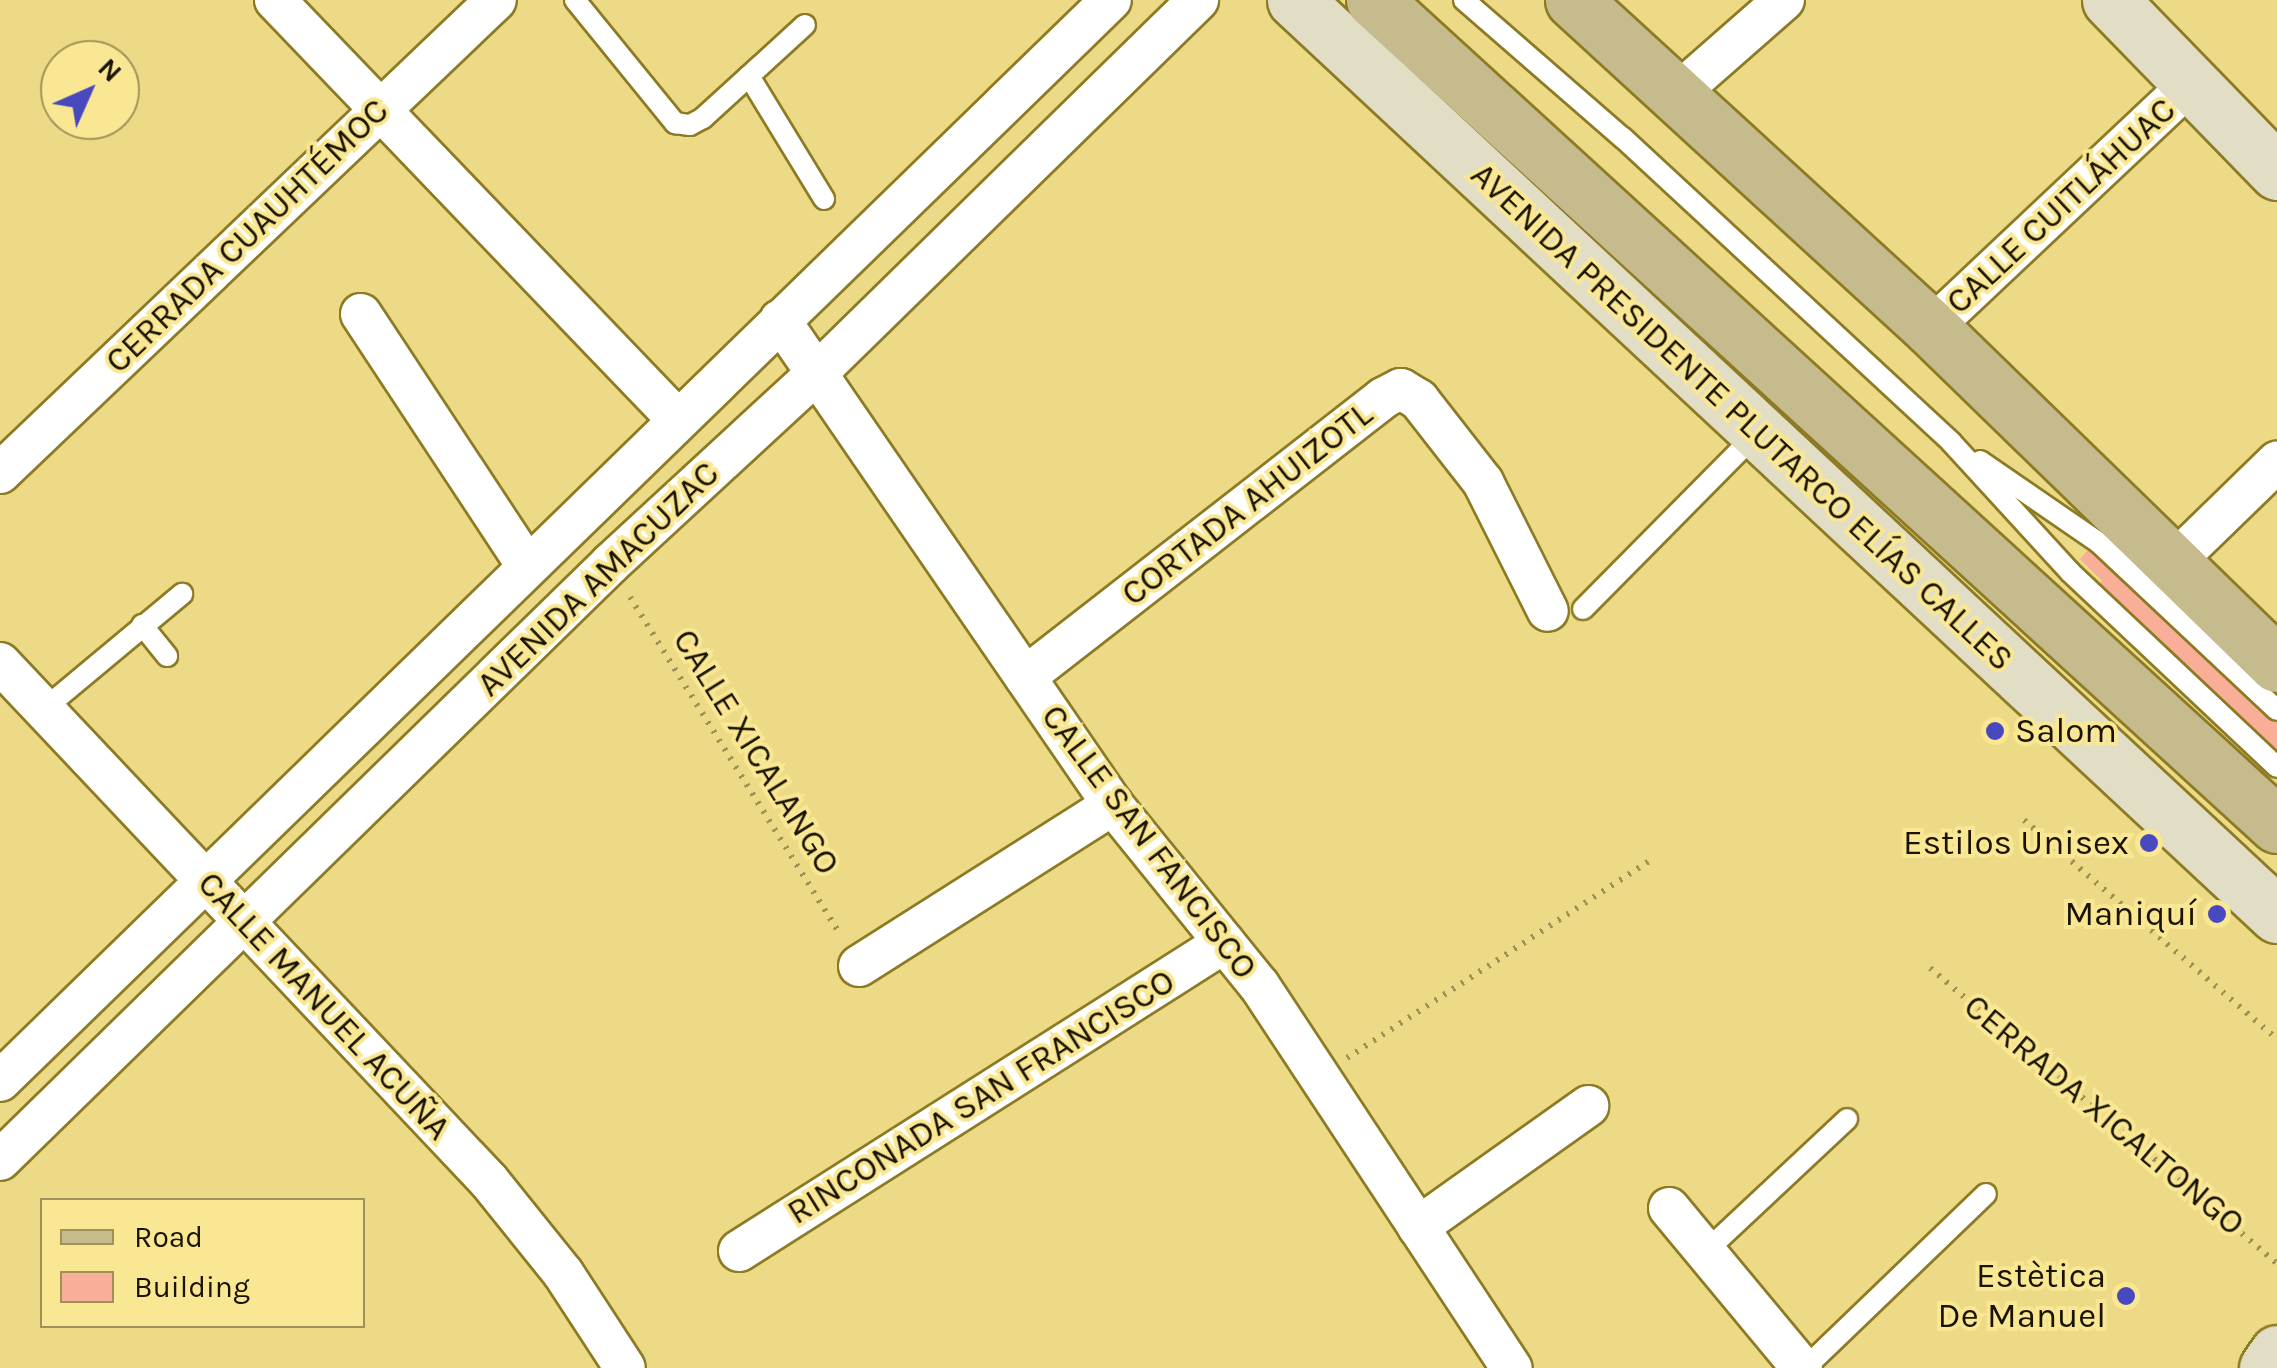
<!DOCTYPE html>
<meta charset="utf-8">
<style>
body{margin:0}
#map{position:relative;width:2277px;height:1368px;overflow:hidden;background:#ecda86;font-family:Karla,sans-serif}
div>[style]{position:absolute}
.building>*{inset:0;background:#f9ae98}
.path>*{height:6px;margin-top:-3px;transform-origin:0;background:repeating-linear-gradient(90deg,#9f9255 0 2.5px,transparent 0 10.5px)}
.roads{filter:drop-shadow(2px 0 #8d7b24) drop-shadow(-2px 0 #8d7b24) drop-shadow(0 2px #8d7b24) drop-shadow(0 -2px #8d7b24)}
.lane>*{height:20px;margin:-10px;padding:0 10px;transform-origin:10px;border-radius:10px;background:#fff}
.street>*{height:40px;margin:-20px;padding:0 20px;transform-origin:20px;border-radius:20px;background:#fff}
.secondary>*{height:55px;margin:-27.5px;padding:0 27.5px;transform-origin:27.5px;border-radius:27.5px;background:#e2ddc5}
.primary>*{height:55px;margin:-27.5px;padding:0 27.5px;transform-origin:27.5px;border-radius:27.5px;background:#c5bb8c}
.dots>*{width:28px;height:28px;translate:-50% -50%;box-sizing:border-box;border:5px solid #f9e793;border-radius:50%}
span{translate:-50% -50%;white-space:nowrap;text-align:center;line-height:1.15;-webkit-text-stroke:8px #f9e793;paint-order:stroke}
.street-label{font-size:35px;color:#191300}
.poi-label{font-size:35px;color:#191300}
.left{translate:0 -50%;text-align:left}
.right{translate:-100% -50%;text-align:right}
.legend{position:absolute;left:40px;top:1198px;width:325px;height:130px;box-sizing:border-box;background:#f9e793;border:2px solid #9f9258;margin:0;padding:12px 18px;list-style:none;font-size:30px;color:#191300}
.legend li{display:flex;align-items:center;gap:20px;height:50px}
.legend b{width:50px;border:2px solid #9f9258}
.north{position:absolute;left:40px;top:40px;width:100px;height:100px;box-sizing:border-box;background:#f9e793;border:2px solid #9f9258;border-radius:50%;rotate:45deg;font-size:28px;font-weight:700;line-height:40px;text-align:center;color:#191300}
.north::after{content:'';display:block;margin:auto;width:35px;height:45px;background:#4949bf;clip-path:polygon(50% 0,100% 100%,50% 72%,0 100%)}
</style>
<div id="map">
<div class="building">
<i style="clip-path:polygon(2091px 547px,2277px 709px,2277px 760px,2096px 588px,2102px 581px,2080px 559px)"></i>
</div>
<div class="path">
<i style="left:630px;top:597px;width:398px;rotate:58.1deg"></i>
<i style="left:2024px;top:820px;width:335px;rotate:40.9deg"></i>
<i style="left:1930px;top:968px;width:455px;rotate:40.4deg"></i>
<i style="left:1347px;top:1058px;width:364px;rotate:-33.1deg"></i>
</div>
<div class="roads">
<div class="lane">
<i style="left:575px;top:0;width:159px;rotate:50.9deg"></i>
<i style="left:675px;top:123px;width:15px;rotate:8deg"></i>
<i style="left:690px;top:125px;width:15px;rotate:-28deg"></i>
<i style="left:703px;top:118px;width:138px;rotate:-42.4deg"></i>
<i style="left:1464px;top:0;width:211px;rotate:41deg"></i>
<i style="left:1623px;top:138px;width:447px;rotate:42.8deg"></i>
<i style="left:1951px;top:442px;width:176px;rotate:47.5deg"></i>
<i style="left:2070px;top:572px;width:284px;rotate:43.3deg"></i>
<i style="left:749px;top:76px;width:144px;rotate:58.6deg"></i>
<i style="left:1980px;top:461px;width:143px;rotate:34.5deg"></i>
<i style="left:2098px;top:542px;width:245px;rotate:43.2deg"></i>
<i style="left:1583px;top:609px;width:246px;rotate:-45.3deg"></i>
<i style="left:142px;top:625px;width:40px;rotate:51deg"></i>
<i style="left:44px;top:709px;width:180px;rotate:-39.8deg"></i>
<i style="left:1704px;top:1253px;width:196px;rotate:-43.1deg"></i>
<i style="left:1805px;top:1368px;width:251px;rotate:-43.9deg"></i>
</div>
<div class="street">
<i style="left:275px;top:0;width:581px;rotate:46.19deg"></i>
<i style="left:1678px;top:93px;width:141px;rotate:-41.3deg"></i>
<i style="left:361px;top:314px;width:300px;rotate:56.6deg"></i>
<i style="left:780px;top:320px;width:588px;rotate:55.53deg"></i>
<i style="left:1113px;top:805px;width:232px;rotate:51deg"></i>
<i style="left:1259px;top:985px;width:459px;rotate:56.6deg"></i>
<i style="left:1931px;top:328px;width:357px;rotate:-43.3deg"></i>
<i style="left:0;top:473px;width:685px;rotate:-43.64deg"></i>
<i style="left:2174px;top:562px;width:144px;rotate:-44.2deg"></i>
<i style="left:0;top:663px;width:712px;rotate:46.65deg"></i>
<i style="left:489px;top:1181px;width:118px;rotate:51.2deg"></i>
<i style="left:563px;top:1273px;width:113px;rotate:56.9deg"></i>
<i style="left:1025px;top:677px;width:454px;rotate:-37.9deg"></i>
<i style="left:1383px;top:398px;width:20px;rotate:-27deg"></i>
<i style="left:1401px;top:389px;width:21px;rotate:31deg"></i>
<i style="left:1419px;top:400px;width:104px;rotate:52deg"></i>
<i style="left:1483px;top:482px;width:144px;rotate:63.3deg"></i>
<i style="left:859px;top:966px;width:301px;rotate:-32.4deg"></i>
<i style="left:0;top:1081px;width:1550px;rotate:-44.22deg"></i>
<i style="left:0;top:1160px;width:853px;rotate:-44.33deg"></i>
<i style="left:610px;top:564px;width:283px;rotate:-42.7deg"></i>
<i style="left:818px;top:372px;width:532px;rotate:-44.39deg"></i>
<i style="left:1669px;top:1208px;width:208px;rotate:50.3deg"></i>
<i style="left:1418px;top:1227px;width:209px;rotate:-35.4deg"></i>
<i style="left:739px;top:1251px;width:575px;rotate:-32.42deg"></i>
</div>
<div class="secondary">
<i style="left:1295px;top:0;width:1342px;rotate:42.98deg"></i>
<i style="left:2110px;top:0;width:240px;rotate:45.8deg"></i>
<i style="left:2267px;top:1368px;width:18px;rotate:-56deg"></i>
</div>
<div class="primary">
<i style="left:1374px;top:0;width:1223px;rotate:42.42deg"></i>
<i style="left:1573px;top:0;width:486px;rotate:42.5deg"></i>
<i style="left:1931px;top:328px;width:482px;rotate:44.2deg"></i>
</div>
</div>
<div class="dots">
<i style="left:1995px;top:731px;background:#4949bf"></i>
<i style="left:2149px;top:843px;background:#4949bf"></i>
<i style="left:2217px;top:914px;background:#4949bf"></i>
<i style="left:2126px;top:1296px;background:#4949bf"></i>
</div>
<div class="street-label">
<span style="left:2061px;top:206px;rotate:-43deg">CALLE CUITLÁHUAC</span>
<span style="left:247px;top:236px;rotate:-44deg">CERRADA CUAUHTÉMOC</span>
<span style="left:1742px;top:417px;rotate:43deg">AVENIDA PRESIDENTE PLUTARCO ELÍAS CALLES</span>
<span style="left:1247px;top:504px;rotate:-38deg">CORTADA AHUIZOTL</span>
<span style="left:598px;top:579px;rotate:-44deg">AVENIDA AMACUZAC</span>
<span style="left:756px;top:752px;rotate:58deg">CALLE XICALANGO</span>
<span style="left:1149px;top:842px;rotate:53deg">CALLE SAN FANCISCO</span>
<span style="left:324px;top:1006px;rotate:47deg">CALLE MANUEL ACUÑA</span>
<span style="left:981px;top:1097px;rotate:-32deg">RINCONADA SAN FRANCISCO</span>
<span style="left:2104px;top:1115px;rotate:40deg">CERRADA XICALTONGO</span>
</div>
<div class="poi-label">
<span class="left" style="left:2015px;top:731px">Salom</span>
<span class="right" style="left:2129px;top:843px">Estilos Unisex</span>
<span class="right" style="left:2197px;top:914px">Maniquí</span>
<span class="right" style="left:2106px;top:1296px">Estètica<br>De Manuel</span>
</div>
<ul class="legend">
<li><b style="height:12px;background:#c5bb8c"></b>Road</li>
<li><b style="height:28px;background:#f9ae98"></b>Building</li>
</ul>
<div class="north">N</div>
</div>
